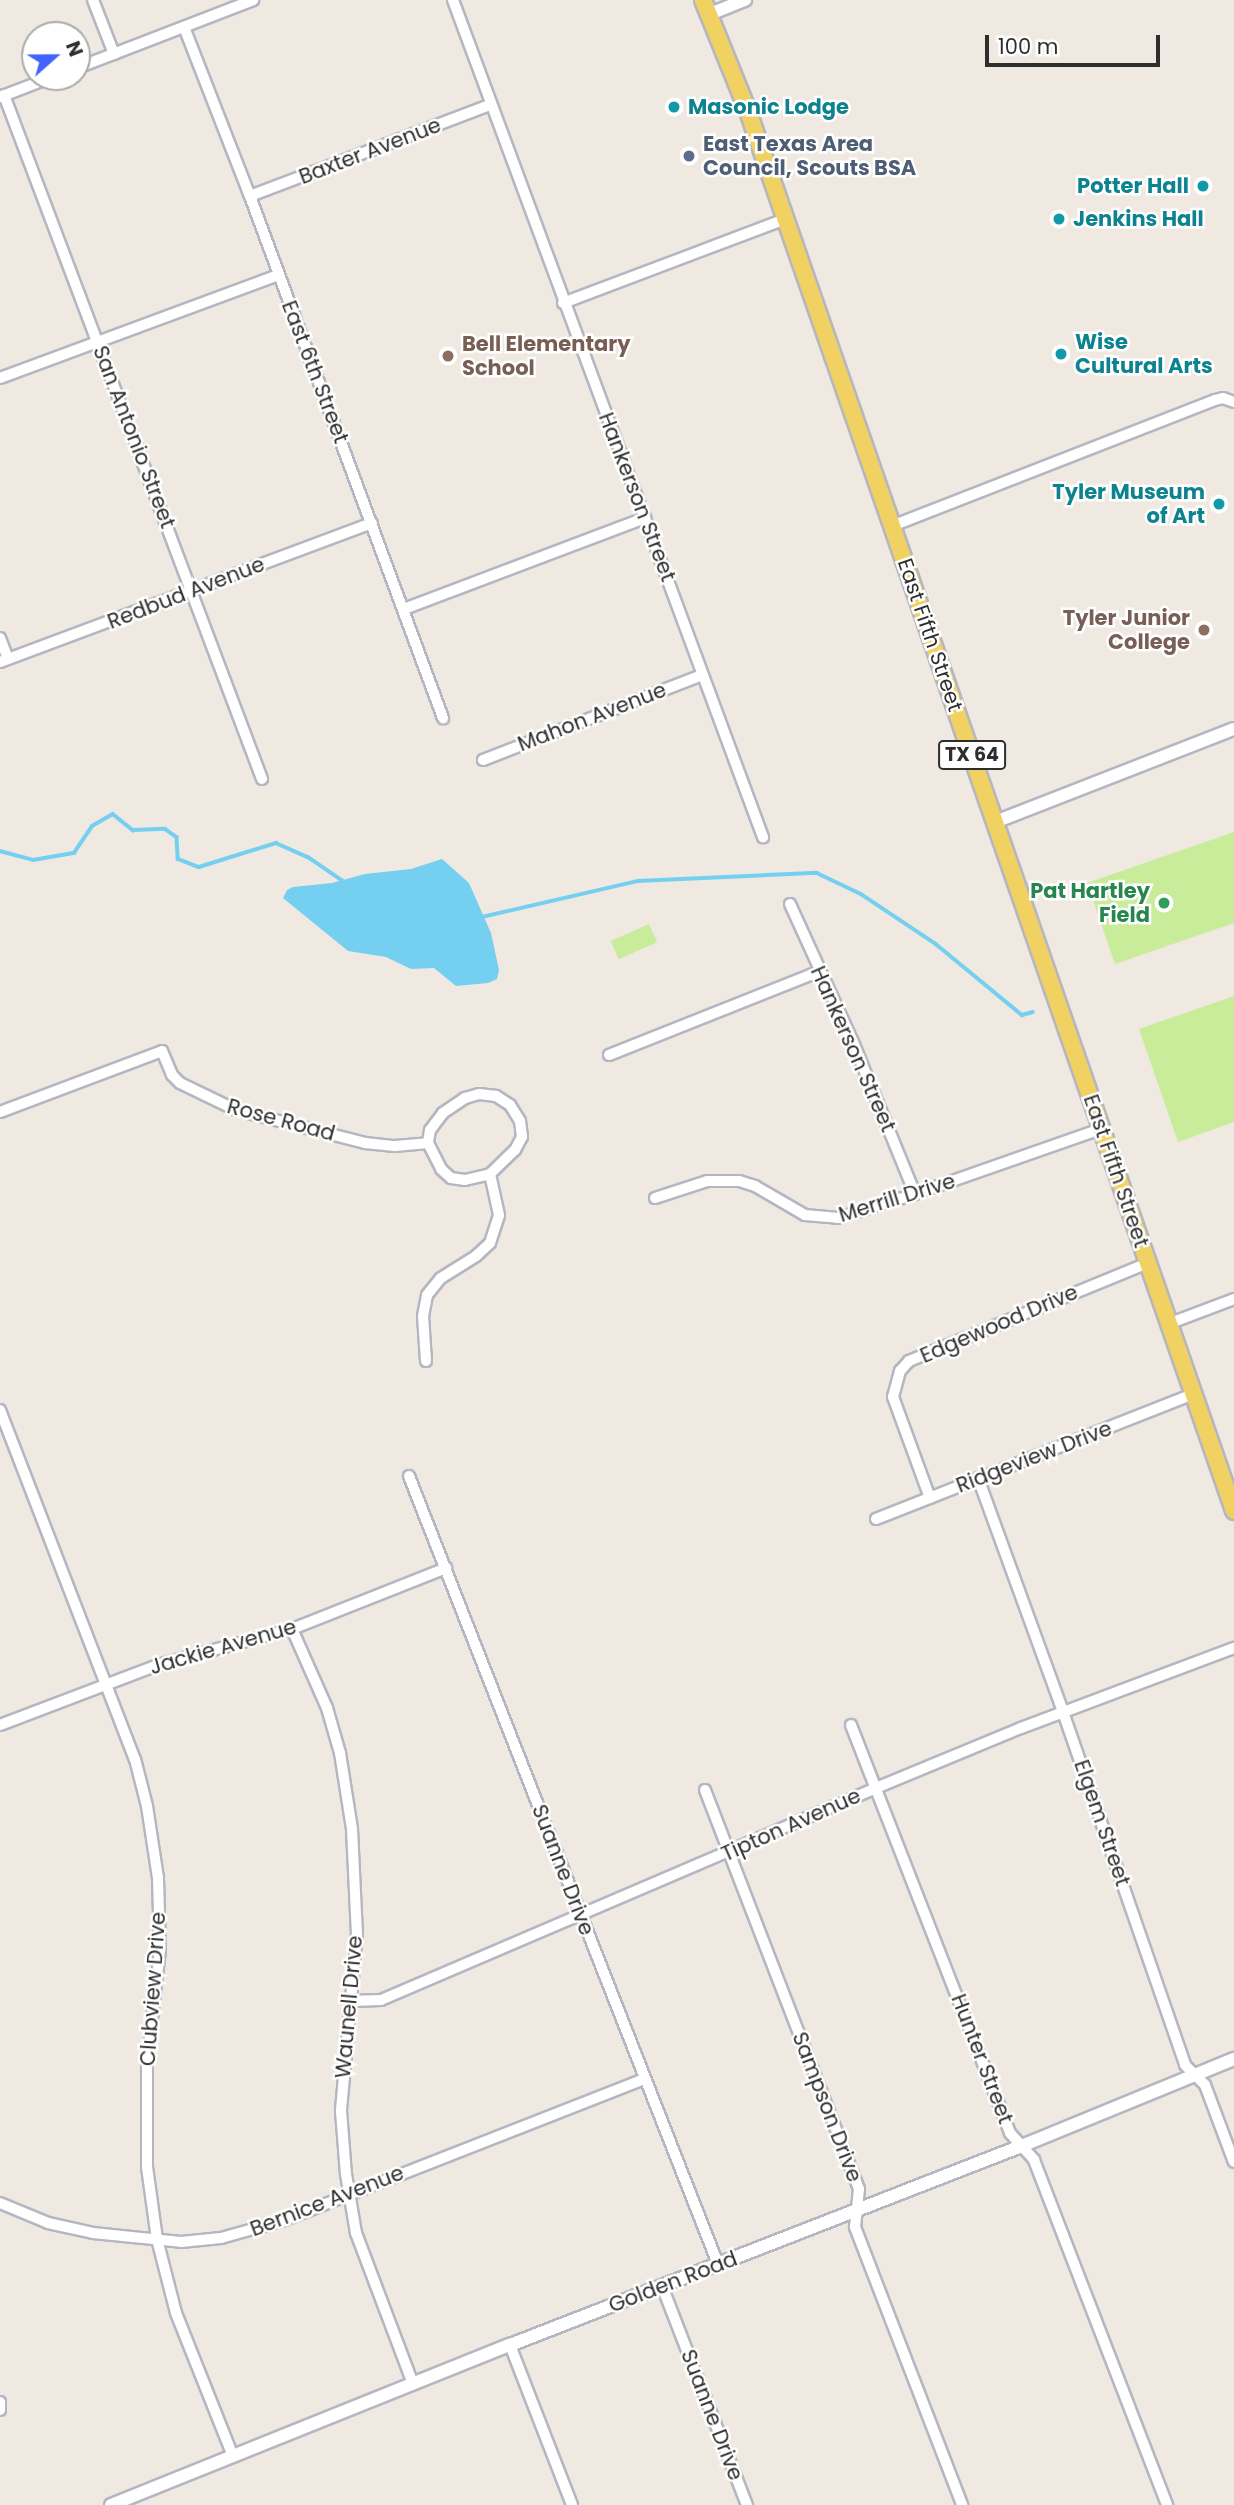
<!DOCTYPE html>
<style>
body{margin:0}
#map{position:relative;width:1234px;height:2505px;overflow:hidden;background:#efe9e1;font-family:Poppins,sans-serif}
div>[style]{position:absolute}
.pitch>*{inset:0;background:#c9ec9a;transform-origin:0 0}
.water>*{inset:0;background:#75cff0}
.stream>*{height:3.5px;margin:-1.75px;padding:0 1.75px;transform-origin:1.75px;border-radius:1.75px;background:#75cff0}
.roads{filter:drop-shadow(2px 0 #b4b7c1) drop-shadow(-2px 0 #b4b7c1) drop-shadow(0 2px #b4b7c1) drop-shadow(0 -2px #b4b7c1)}
.minor>*{height:10px;margin:-5px;padding:0 5px;transform-origin:5px;border-radius:5px;background:#fff}
.tertiary>*{height:12px;margin:-6px;padding:0 6px;transform-origin:6px;border-radius:6px;background:#fff}
.primary>*{height:16px;margin:-8px;padding:0 8px;transform-origin:8px;border-radius:8px;background:#f2d163}
.dots>*{width:19px;height:19px;translate:-50% -50%;box-sizing:border-box;border:4px solid #fff;border-radius:50%}
span{translate:-50% -50%;white-space:nowrap;text-align:center;line-height:1.15;-webkit-text-stroke:5px #fff;paint-order:stroke}
.shield-label span{padding:2px 5px;background:#fff;border:2px solid;border-radius:5px;-webkit-text-stroke-width:0}
.shield-label{font-size:19px;color:#2e2e2e;font-weight:700}
.culture-label{font-size:21px;color:#0d838f;font-weight:700}
.left{translate:0 -50%;text-align:left}
.right{translate:-100% -50%;text-align:right}
.service-label{font-size:21px;color:#4e5e75;font-weight:700}
.street-label{font-size:21px;color:#2e2e2e}
.education-label{font-size:21px;color:#785e54;font-weight:700}
.leisure-label{font-size:21px;color:#27864d;font-weight:700}
.north{position:absolute;left:21px;top:21px;width:70px;height:70px;box-sizing:border-box;background:#fff;border:2px solid #ababab;border-radius:50%;rotate:69deg;font-size:19px;font-weight:700;line-height:28px;text-align:center;color:#2e2e2e}
.north::after{content:'';display:block;margin:auto;width:24px;height:32px;background:#4264fb;clip-path:polygon(50% 0,100% 100%,50% 72%,0 100%)}
.scale{position:absolute;left:985px;top:35px;width:175px;height:32px;box-sizing:border-box;border:4px solid #2e2e2e;border-top:0;padding-left:9px;font-size:21px;line-height:24px;white-space:nowrap;color:#2e2e2e;-webkit-text-stroke:5px #fff;paint-order:stroke}
</style>
<div id="map">
<div class="pitch">
<i style="clip-path:polygon(1234px 832px,1234px 923px,1115px 964px,1087px 883px)"></i>
<i style="left:649px;top:924px;width:20px;height:42px;rotate:66deg"></i>
<i style="clip-path:polygon(1234px 996px,1234px 1122px,1178px 1142px,1139px 1029px)"></i>
</div>
<div class="water">
<i style="clip-path:polygon(442px 859px,469px 883px,491px 933px,499px 970px,497px 979px,488px 983px,456px 986px,434px 968px,411px 969px,386px 957px,348px 951px,283px 898px,287px 890px,293px 887px,332px 883px,365px 874px,411px 869px)"></i>
</div>
<div class="stream">
<i style="left:0;top:851px;width:34px;rotate:15deg"></i>
<i style="left:33px;top:860px;width:42px;rotate:-9.7deg"></i>
<i style="left:74px;top:853px;width:32px;rotate:-56deg"></i>
<i style="left:92px;top:826px;width:24px;rotate:-30deg"></i>
<i style="left:113px;top:814px;width:26px;rotate:39deg"></i>
<i style="left:133px;top:830px;width:32px;rotate:-2deg"></i>
<i style="left:165px;top:829px;width:14px;rotate:34deg"></i>
<i style="left:177px;top:837px;width:22px;rotate:87deg"></i>
<i style="left:178px;top:859px;width:22px;rotate:21deg"></i>
<i style="left:199px;top:867px;width:81px;rotate:-17.3deg"></i>
<i style="left:276px;top:843px;width:35px;rotate:24deg"></i>
<i style="left:308px;top:857px;width:42px;rotate:34.4deg"></i>
<i style="left:482px;top:917px;width:160px;rotate:-13deg"></i>
<i style="left:638px;top:881px;width:179px;rotate:-2.6deg"></i>
<i style="left:817px;top:873px;width:49px;rotate:25.5deg"></i>
<i style="left:861px;top:894px;width:90px;rotate:33.7deg"></i>
<i style="left:936px;top:944px;width:112px;rotate:39.5deg"></i>
<i style="left:1022px;top:1015px;width:11px;rotate:-15deg"></i>
</div>
<div class="roads">
<div class="minor">
<i style="left:93px;top:0;width:58px;rotate:68.7deg"></i>
<i style="left:453px;top:0;width:893px;rotate:69.68deg"></i>
<i style="left:184px;top:27px;width:181px;rotate:68.7deg"></i>
<i style="left:250px;top:196px;width:557px;rotate:69.71deg"></i>
<i style="left:77px;top:68px;width:189px;rotate:-21.1deg"></i>
<i style="left:4px;top:95px;width:731px;rotate:69.33deg"></i>
<i style="left:0;top:97px;width:56px;rotate:-21deg"></i>
<i style="left:250px;top:196px;width:257px;rotate:-20.8deg"></i>
<i style="left:563px;top:303px;width:237px;rotate:-20.7deg"></i>
<i style="left:0;top:378px;width:296px;rotate:-20.3deg"></i>
<i style="left:892px;top:526px;width:347px;rotate:-21.3deg"></i>
<i style="left:1215px;top:400px;width:8px;rotate:-14deg"></i>
<i style="left:1223px;top:398px;width:12px;rotate:20deg"></i>
<i style="left:404px;top:609px;width:258px;rotate:-20.7deg"></i>
<i style="left:0;top:638px;width:22px;rotate:69deg"></i>
<i style="left:0;top:662px;width:397px;rotate:-20.5deg"></i>
<i style="left:483px;top:760px;width:235px;rotate:-21.2deg"></i>
<i style="left:790px;top:904px;width:152px;rotate:65.5deg"></i>
<i style="left:853px;top:1042px;width:164px;rotate:67.8deg"></i>
<i style="left:609px;top:1055px;width:227px;rotate:-21.7deg"></i>
<i style="left:0;top:1112px;width:173px;rotate:-20.6deg"></i>
<i style="left:162px;top:1051px;width:26px;rotate:67deg"></i>
<i style="left:172px;top:1075px;width:11px;rotate:45deg"></i>
<i style="left:180px;top:1083px;width:62px;rotate:25.7deg"></i>
<i style="left:236px;top:1110px;width:133px;rotate:14.3deg"></i>
<i style="left:365px;top:1143px;width:30px;rotate:6deg"></i>
<i style="left:395px;top:1146px;width:33px;rotate:-5deg"></i>
<i style="left:655px;top:1198px;width:55px;rotate:-18.1deg"></i>
<i style="left:707px;top:1181px;width:32px"></i>
<i style="left:739px;top:1181px;width:17px;rotate:17deg"></i>
<i style="left:755px;top:1186px;width:58px;rotate:30.1deg"></i>
<i style="left:805px;top:1215px;width:33px;rotate:5deg"></i>
<i style="left:838px;top:1218px;width:81px;rotate:-17.3deg"></i>
<i style="left:915px;top:1194px;width:197px;rotate:-19.3deg"></i>
<i style="left:1168px;top:1324px;width:71px;rotate:-20.7deg"></i>
<i style="left:426px;top:1361px;width:45px;rotate:-93.8deg"></i>
<i style="left:423px;top:1316px;width:21px;rotate:-79deg"></i>
<i style="left:427px;top:1295px;width:22px;rotate:-51deg"></i>
<i style="left:441px;top:1278px;width:41px;rotate:-32.2deg"></i>
<i style="left:476px;top:1256px;width:19px;rotate:-43deg"></i>
<i style="left:490px;top:1243px;width:29px;rotate:-72deg"></i>
<i style="left:499px;top:1215px;width:42px;rotate:-102.4deg"></i>
<i style="left:490px;top:1174px;width:35px;rotate:-44deg"></i>
<i style="left:515px;top:1150px;width:15px;rotate:-62deg"></i>
<i style="left:522px;top:1137px;width:16px;rotate:-97deg"></i>
<i style="left:520px;top:1121px;width:19px;rotate:-122deg"></i>
<i style="left:510px;top:1105px;width:17px;rotate:-147deg"></i>
<i style="left:496px;top:1096px;width:17px;rotate:-173deg"></i>
<i style="left:479px;top:1094px;width:15px;rotate:164deg"></i>
<i style="left:465px;top:1098px;width:27px;rotate:146deg"></i>
<i style="left:443px;top:1113px;width:21px;rotate:127deg"></i>
<i style="left:430px;top:1130px;width:13px;rotate:99deg"></i>
<i style="left:428px;top:1143px;width:29px;rotate:63deg"></i>
<i style="left:441px;top:1169px;width:13px;rotate:42deg"></i>
<i style="left:451px;top:1178px;width:14px;rotate:8deg"></i>
<i style="left:465px;top:1180px;width:26px;rotate:-13deg"></i>
<i style="left:0;top:1410px;width:374px;rotate:68.9deg"></i>
<i style="left:135px;top:1759px;width:49px;rotate:75.7deg"></i>
<i style="left:147px;top:1806px;width:73px;rotate:81.3deg"></i>
<i style="left:158px;top:1878px;width:72px;rotate:88.4deg"></i>
<i style="left:160px;top:1950px;width:114px;rotate:96.6deg"></i>
<i style="left:147px;top:2063px;width:104px;rotate:90deg"></i>
<i style="left:147px;top:2167px;width:73px;rotate:82.1deg"></i>
<i style="left:157px;top:2239px;width:76px;rotate:75.6deg"></i>
<i style="left:176px;top:2313px;width:154px;rotate:68.3deg"></i>
<i style="left:409px;top:1476px;width:846px;rotate:68.59deg"></i>
<i style="left:978px;top:1478px;width:249px;rotate:70deg"></i>
<i style="left:1063px;top:1712px;width:373px;rotate:70.9deg"></i>
<i style="left:1185px;top:2065px;width:28px;rotate:45deg"></i>
<i style="left:1205px;top:2085px;width:82px;rotate:69.4deg"></i>
<i style="left:930px;top:1498px;width:108px;rotate:-110.1deg"></i>
<i style="left:893px;top:1397px;width:27px;rotate:-75deg"></i>
<i style="left:900px;top:1371px;width:13px;rotate:-48deg"></i>
<i style="left:909px;top:1361px;width:258px;rotate:-22.3deg"></i>
<i style="left:876px;top:1519px;width:341px;rotate:-21.5deg"></i>
<i style="left:292px;top:1629px;width:86px;rotate:66.1deg"></i>
<i style="left:327px;top:1708px;width:47px;rotate:73.9deg"></i>
<i style="left:340px;top:1753px;width:77px;rotate:81deg"></i>
<i style="left:352px;top:1829px;width:105px;rotate:87.3deg"></i>
<i style="left:357px;top:1934px;width:178px;rotate:95.2deg"></i>
<i style="left:341px;top:2111px;width:63px;rotate:85.5deg"></i>
<i style="left:346px;top:2174px;width:60px;rotate:80.4deg"></i>
<i style="left:356px;top:2233px;width:161px;rotate:69.3deg"></i>
<i style="left:0;top:1725px;width:172px;rotate:-20.8deg"></i>
<i style="left:161px;top:1664px;width:136px;rotate:-15deg"></i>
<i style="left:292px;top:1629px;width:166px;rotate:-21.6deg"></i>
<i style="left:851px;top:1725px;width:438px;rotate:68.7deg"></i>
<i style="left:1010px;top:2133px;width:36px;rotate:48deg"></i>
<i style="left:1034px;top:2160px;width:370px;rotate:68.9deg"></i>
<i style="left:705px;top:1790px;width:428px;rotate:68.9deg"></i>
<i style="left:859px;top:2189px;width:38px;rotate:96deg"></i>
<i style="left:855px;top:2227px;width:298px;rotate:68.9deg"></i>
<i style="left:350px;top:2001px;width:31px;rotate:-2deg"></i>
<i style="left:381px;top:2000px;width:538px;rotate:-23.18deg"></i>
<i style="left:876px;top:1788px;width:157px;rotate:-22.5deg"></i>
<i style="left:1021px;top:1728px;width:228px;rotate:-20.6deg"></i>
<i style="left:0;top:2203px;width:52px;rotate:22.6deg"></i>
<i style="left:48px;top:2223px;width:46px;rotate:12.5deg"></i>
<i style="left:93px;top:2233px;width:88px;rotate:5.8deg"></i>
<i style="left:181px;top:2242px;width:40px;rotate:-5.7deg"></i>
<i style="left:221px;top:2238px;width:63px;rotate:-15.6deg"></i>
<i style="left:282px;top:2221px;width:390px;rotate:-21.4deg"></i>
<i style="left:662px;top:2286px;width:235px;rotate:68.8deg"></i>
<i style="left:510px;top:2345px;width:172px;rotate:68.8deg"></i>
<i style="left:0;top:2402px;width:8px;rotate:90deg"></i>
</div>
<div class="tertiary">
<i style="left:710px;top:14px;width:38px;rotate:-22deg"></i>
<i style="left:995px;top:822px;width:256px;rotate:-21.3deg"></i>
<i style="left:111px;top:2505px;width:430px;rotate:-21.9deg"></i>
<i style="left:510px;top:2345px;width:552px;rotate:-21.26deg"></i>
<i style="left:1024px;top:2145px;width:227px;rotate:-22.3deg"></i>
</div>
<div class="primary">
<i style="left:703px;top:0;width:123px;rotate:68deg"></i>
<i style="left:749px;top:114px;width:1479px;rotate:70.85deg"></i>
</div>
</div>
<div class="dots">
<i style="left:674px;top:107px;background:#0f9aa8"></i>
<i style="left:689px;top:156px;background:#5c6f8a"></i>
<i style="left:1203px;top:186px;background:#0f9aa8"></i>
<i style="left:1059px;top:219px;background:#0f9aa8"></i>
<i style="left:1061px;top:354px;background:#0f9aa8"></i>
<i style="left:448px;top:356px;background:#8d6e63"></i>
<i style="left:1219px;top:504px;background:#0f9aa8"></i>
<i style="left:1204px;top:630px;background:#8d6e63"></i>
<i style="left:1164px;top:903px;background:#2e9e5b"></i>
</div>
<div class="shield-label">
<span style="left:972px;top:755px">TX 64</span>
</div>
<div class="culture-label">
<span class="left" style="left:688px;top:107px">Masonic Lodge</span>
<span class="right" style="left:1189px;top:186px">Potter Hall</span>
<span class="left" style="left:1073px;top:219px">Jenkins Hall</span>
<span class="left" style="left:1075px;top:354px">Wise<br>Cultural Arts</span>
<span class="right" style="left:1205px;top:504px">Tyler Museum<br>of Art</span>
</div>
<div class="service-label">
<span class="left" style="left:703px;top:156px">East Texas Area<br>Council, Scouts BSA</span>
</div>
<div class="street-label">
<span style="left:370px;top:151px;rotate:-21deg">Baxter Avenue</span>
<span style="left:315px;top:372px;rotate:69deg">East 6th Street</span>
<span style="left:134px;top:437px;rotate:69deg">San Antonio Street</span>
<span style="left:637px;top:497px;rotate:69deg">Hankerson Street</span>
<span style="left:186px;top:593px;rotate:-21deg">Redbud Avenue</span>
<span style="left:930px;top:635px;rotate:71deg">East Fifth Street</span>
<span style="left:592px;top:717px;rotate:-21deg">Mahon Avenue</span>
<span style="left:853px;top:1049px;rotate:66deg">Hankerson Street</span>
<span style="left:281px;top:1120px;rotate:15deg">Rose Road</span>
<span style="left:1116px;top:1171px;rotate:71deg">East Fifth Street</span>
<span style="left:897px;top:1198px;rotate:-17deg">Merrill Drive</span>
<span style="left:999px;top:1324px;rotate:-23deg">Edgewood Drive</span>
<span style="left:1034px;top:1457px;rotate:-21deg">Ridgeview Drive</span>
<span style="left:223px;top:1647px;rotate:-16deg">Jackie Avenue</span>
<span style="left:1102px;top:1823px;rotate:71deg">Elgem Street</span>
<span style="left:791px;top:1825px;rotate:-24deg">Tipton Avenue</span>
<span style="left:563px;top:1870px;rotate:69deg">Suanne Drive</span>
<span style="left:153px;top:1989px;rotate:-86deg">Clubview Drive</span>
<span style="left:349px;top:2007px;rotate:-85deg">Waunell Drive</span>
<span style="left:982px;top:2059px;rotate:69deg">Hunter Street</span>
<span style="left:827px;top:2107px;rotate:69deg">Sampson Drive</span>
<span style="left:327px;top:2201px;rotate:-21deg">Bernice Avenue</span>
<span style="left:673px;top:2282px;rotate:-21deg">Golden Road</span>
<span style="left:712px;top:2415px;rotate:69deg">Suanne Drive</span>
</div>
<div class="education-label">
<span class="left" style="left:462px;top:356px">Bell Elementary<br>School</span>
<span class="right" style="left:1190px;top:630px">Tyler Junior<br>College</span>
</div>
<div class="leisure-label">
<span class="right" style="left:1150px;top:903px">Pat Hartley<br>Field</span>
</div>
<div class="north">N</div>
<div class="scale">100 m</div>
</div>
